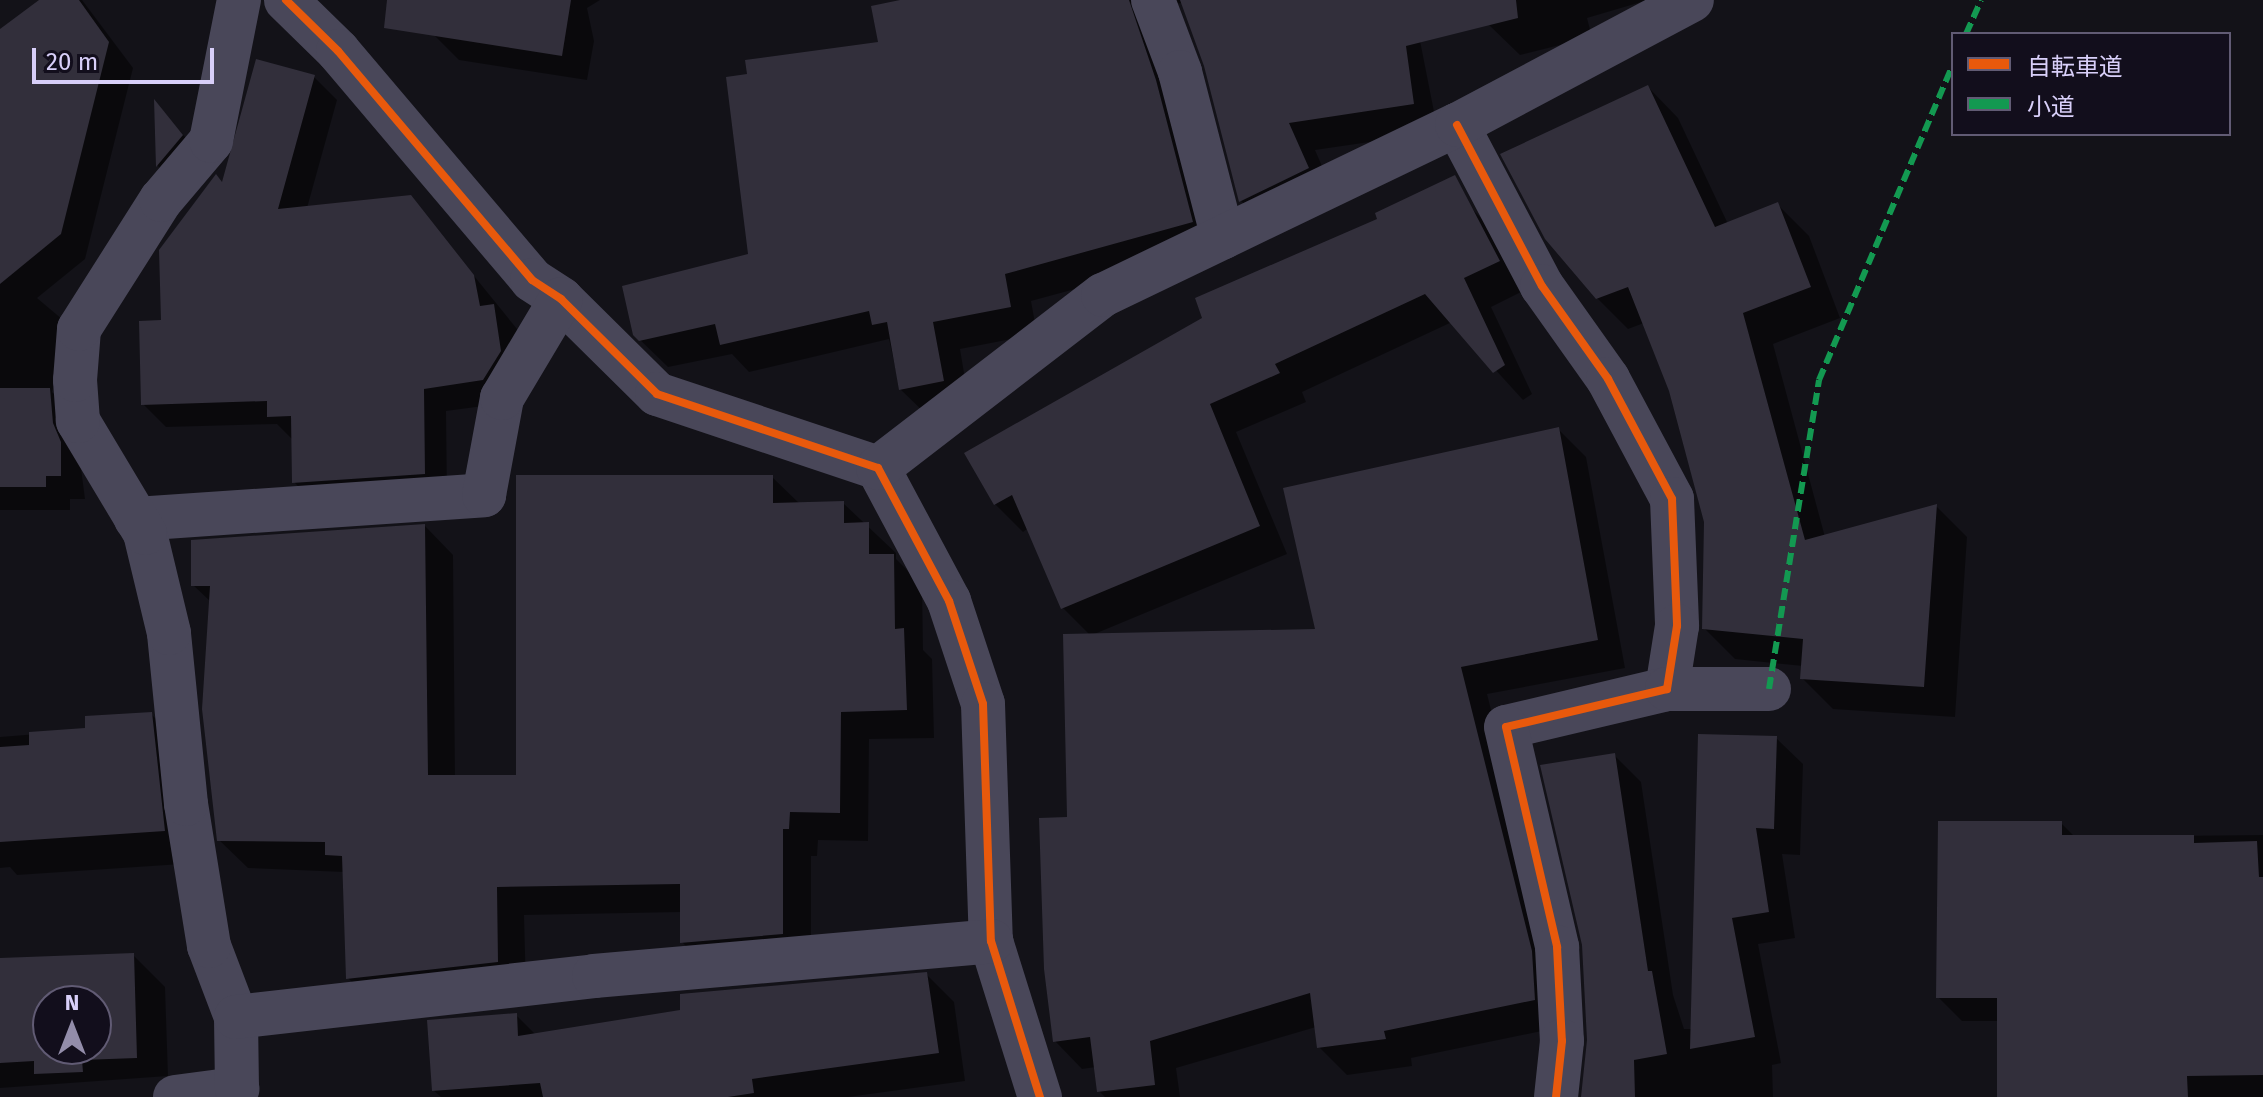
<!DOCTYPE html>
<meta charset="utf-8">
<style>
body{margin:0}
#map{position:relative;width:2263px;height:1097px;overflow:hidden;background:#131218;font-family:"Fira Sans","Noto Sans JP",sans-serif}
div>[style]{position:absolute}
.shadow>*{inset:0;background:#0007}
.building>*{inset:0;background:#322f3b}
.street>*{height:44px;margin:-22px;padding:0 22px;transform-origin:22px;border-radius:22px;background:#494759}
.quiet>*{height:6px;margin-top:-3px;transform-origin:0;background:repeating-linear-gradient(90deg,#139951 0 12px,transparent 0 18px)}
.cycleway>*{height:8px;margin:-4px;padding:0 4px;transform-origin:4px;border-radius:4px;background:#e8590c}
span{translate:-50% -50%;white-space:nowrap;text-align:center;line-height:1.15;-webkit-text-stroke:8px #120e1c;paint-order:stroke}
.legend{position:absolute;left:1951px;top:32px;width:280px;height:104px;box-sizing:border-box;background:#120e1c;border:2px solid #615b74;margin:0;padding:10px 14px;list-style:none;font-size:24px;color:#d8cff9}
.legend li{display:flex;align-items:center;gap:16px;height:40px}
.legend b{width:40px;border:2px solid #615b74}
.north{position:absolute;left:32px;top:985px;width:80px;height:80px;box-sizing:border-box;background:#120e1c;border:2px solid #615b74;border-radius:50%;rotate:0deg;font-size:22px;font-weight:700;line-height:32px;text-align:center;color:#d8cff9}
.north::after{content:'';display:block;margin:auto;width:28px;height:36px;background:#938daa;clip-path:polygon(50% 0,100% 100%,50% 72%,0 100%)}
.scale{position:absolute;left:32px;top:48px;width:182px;height:36px;box-sizing:border-box;border:4px solid #d8cff9;border-top:0;padding-left:10px;font-size:24px;line-height:28px;white-space:nowrap;color:#d8cff9;-webkit-text-stroke:6px #120e1c;paint-order:stroke}
</style>
<div id="map">
<div class="shadow">
<i style="clip-path:polygon(43px 0,82px 0,133px 68px,85px 259px,37px 298px,69px 325px,52px 392px,74px 414px,85px 499px,70px 499px,70px 510px,0 510px,0 32px)"></i>
<i style="clip-path:polygon(439px 0,600px 0,587px 8px,594px 41px,587px 80px,459px 60px,434px 35px)"></i>
<i style="clip-path:polygon(910px 0,1412px 0,1438px 132px,1315px 150px,1335px 196px,1269px 228px,1241px 201px,1206px 65px,1183px 3px,1171px 4px,1219px 250px,1031px 301px,1037px 334px,960px 349px,970px 409px,928px 416px,900px 389px,889px 339px,749px 372px,732px 354px,668px 367px,634px 334px,750px 255px)"></i>
<i style="clip-path:polygon(1484px 0,1648px 0,1587px 18px,1592px 37px,1520px 55px,1489px 25px)"></i>
<i style="clip-path:polygon(314px 77px,337px 100px,307px 208px,410px 197px,517px 329px,523px 375px,506px 403px,446px 411px,447px 496px,317px 505px,294px 482px,292px 439px,277px 424px,166px 427px,143px 404px,164px 322px,223px 184px)"></i>
<i style="clip-path:polygon(1648px 87px,1678px 118px,1728px 224px,1778px 205px,1809px 236px,1840px 318px,1773px 344px,1825px 537px,1936px 506px,1967px 537px,1955px 717px,1833px 709px,1802px 678px,1803px 666px,1735px 659px,1704px 628px,1706px 522px,1671px 390px,1644px 323px,1628px 329px,1597px 298px)"></i>
<i style="clip-path:polygon(156px 104px,207px 162px,183px 191px,158px 166px)"></i>
<i style="clip-path:polygon(1471px 208px,1499px 236px,1527px 289px,1491px 307px,1532px 394px,1523px 400px,1452px 322px,1302px 392px,1306px 402px,1236px 432px,1287px 554px,1092px 635px,1317px 631px,1558px 429px,1586px 457px,1625px 668px,1487px 694px,1559px 980px,1561px 1027px,1411px 1058px,1412px 1066px,1347px 1075px,1319px 1047px,1316px 1027px,1176px 1068px,1180px 1097px,1105px 1097px,1099px 1091px,1096px 1067px,1082px 1069px,1055px 1041px,1069px 819px,1091px 636px,1063px 608px,1027px 529px,1023px 532px,995px 504px)"></i>
<i style="clip-path:polygon(772px 477px,800px 504px,843px 503px,896px 553px,896px 559px,922px 585px,923px 650px,932px 659px,934px 738px,869px 739px,868px 841px,818px 840px,817px 856px,811px 856px,811px 962px,710px 971px,682px 942px,682px 912px,524px 915px,526px 990px,376px 1007px,348px 978px,344px 872px,248px 868px,219px 840px,211px 602px,193px 585px,425px 526px,453px 555px,455px 777px,518px 777px)"></i>
<i style="clip-path:polygon(151px 714px,184px 747px,197px 863px,17px 875px,10px 867px,0 868px,0 737px,87px 730px)"></i>
<i style="clip-path:polygon(1776px 738px,1803px 764px,1800px 855px,1782px 854px,1795px 938px,1758px 944px,1781px 1063px,1772px 1065px,1773px 1097px,1583px 1097px,1614px 755px,1641px 782px,1673px 995px,1684px 1029px,1692px 1029px)"></i>
<i style="clip-path:polygon(2061px 823px,2075px 837px,2263px 835px,2263px 1097px,1999px 1097px,1999px 1021px,1962px 1021px,1938px 997px)"></i>
<i style="clip-path:polygon(evenodd,133px 955px,165px 987px,168px 1076px,0 1088px,0 963px,133px 955px,48px 1001px,96px 1001px,96px 1049px,48px 1049px,48px 1001px)"></i>
<i style="clip-path:polygon(926px 974px,954px 1002px,965px 1081px,848px 1097px,441px 1097px,433px 1090px,516px 1015px,536px 1035px)"></i>
</div>
<div class="building">
<i style="clip-path:polygon(39px 0,79px 0,109px 42px,61px 234px,0 284px,0 29px)"></i>
<i style="clip-path:polygon(387px 0,571px 0,562px 56px,384px 28px)"></i>
<i style="clip-path:polygon(900px 0,1129px 0,1156px 80px,1193px 222px,1005px 274px,1011px 307px,933px 322px,944px 381px,899px 390px,887px 322px,872px 325px,869px 311px,720px 345px,715px 324px,639px 341px,633px 335px,622px 286px,748px 254px,726px 77px,747px 74px,745px 60px,878px 42px,871px 6px)"></i>
<i style="clip-path:polygon(1180px 0,1516px 0,1518px 18px,1406px 46px,1414px 104px,1289px 123px,1309px 168px,1239px 202px,1204px 66px)"></i>
<i style="clip-path:polygon(256px 59px,315px 75px,278px 209px,411px 195px,474px 275px,480px 306px,494px 304px,501px 351px,483px 380px,424px 389px,425px 474px,292px 483px,291px 416px,267px 417px,267px 401px,141px 405px,139px 321px,161px 320px,159px 250px,216px 174px,222px 182px)"></i>
<i style="clip-path:polygon(1648px 85px,1715px 227px,1778px 202px,1811px 287px,1743px 313px,1805px 540px,1937px 504px,1924px 687px,1800px 679px,1803px 639px,1702px 629px,1704px 522px,1669px 391px,1628px 287px,1596px 299px,1545px 239px,1500px 154px)"></i>
<i style="clip-path:polygon(154px 99px,183px 135px,156px 167px)"></i>
<i style="clip-path:polygon(1455px 175px,1500px 261px,1464px 278px,1505px 365px,1493px 373px,1425px 294px,1275px 364px,1280px 373px,1210px 404px,1260px 526px,1061px 609px,1012px 495px,994px 505px,964px 453px,1202px 318px,1195px 298px,1377px 219px,1375px 213px)"></i>
<i style="clip-path:polygon(0 388px,50px 388px,53px 423px,61px 442px,61px 476px,46px 476px,46px 487px,0 487px)"></i>
<i style="clip-path:polygon(1559px 427px,1598px 640px,1461px 667px,1532px 951px,1535px 1000px,1384px 1031px,1386px 1039px,1317px 1048px,1310px 993px,1150px 1041px,1155px 1085px,1097px 1092px,1090px 1037px,1053px 1042px,1044px 969px,1039px 818px,1067px 817px,1063px 634px,1315px 629px,1283px 488px)"></i>
<i style="clip-path:polygon(516px 475px,773px 475px,773px 503px,844px 501px,844px 523px,869px 522px,869px 554px,894px 554px,895px 629px,904px 628px,907px 710px,841px 712px,840px 813px,790px 812px,789px 829px,783px 829px,783px 934px,680px 943px,680px 884px,497px 887px,498px 962px,346px 979px,342px 856px,325px 855px,325px 842px,217px 841px,202px 709px,210px 586px,191px 586px,191px 540px,425px 524px,428px 775px,516px 775px)"></i>
<i style="clip-path:polygon(152px 712px,165px 831px,0 842px,0 747px,29px 745px,29px 732px,85px 728px,85px 716px)"></i>
<i style="clip-path:polygon(1698px 734px,1777px 736px,1774px 829px,1756px 828px,1769px 912px,1732px 918px,1755px 1037px,1690px 1049px)"></i>
<i style="clip-path:polygon(1615px 753px,1648px 971px,1652px 971px,1667px 1054px,1634px 1060px,1635px 1097px,1581px 1097px,1587px 1040px,1582px 945px,1540px 765px)"></i>
<i style="clip-path:polygon(1938px 821px,2062px 821px,2062px 835px,2194px 835px,2194px 843px,2257px 841px,2259px 877px,2263px 877px,2263px 1075px,2187px 1076px,2188px 1097px,1997px 1097px,1997px 998px,1936px 998px)"></i>
<i style="clip-path:polygon(evenodd,134px 953px,137px 1058px,82px 1060px,83px 1072px,34px 1074px,34px 1061px,0 1063px,0 958px,134px 953px,48px 1001px,96px 1001px,96px 1049px,48px 1049px,48px 1001px)"></i>
<i style="clip-path:polygon(927px 972px,939px 1053px,752px 1079px,754px 1093px,728px 1097px,543px 1097px,540px 1083px,432px 1091px,427px 1020px,517px 1013px,518px 1036px,680px 1010px,680px 994px)"></i>
</div>
<div class="street">
<i style="left:286px;top:0;width:73px;rotate:44.4deg"></i>
<i style="left:338px;top:51px;width:300px;rotate:49.7deg"></i>
<i style="left:532px;top:280px;width:35px;rotate:33deg"></i>
<i style="left:561px;top:299px;width:135px;rotate:44.7deg"></i>
<i style="left:657px;top:394px;width:233px;rotate:18.5deg"></i>
<i style="left:878px;top:468px;width:151px;rotate:61.9deg"></i>
<i style="left:949px;top:601px;width:108px;rotate:71.7deg"></i>
<i style="left:983px;top:704px;width:237px;rotate:88.1deg"></i>
<i style="left:991px;top:941px;width:164px;rotate:72.6deg"></i>
<i style="left:1153px;top:0;width:77px;rotate:69.4deg"></i>
<i style="left:1180px;top:72px;width:171px;rotate:75.5deg"></i>
<i style="left:1457px;top:125px;width:182px;rotate:62.2deg"></i>
<i style="left:1542px;top:286px;width:114px;rotate:54.6deg"></i>
<i style="left:1608px;top:379px;width:136px;rotate:61.9deg"></i>
<i style="left:1672px;top:499px;width:127px;rotate:87.7deg"></i>
<i style="left:1677px;top:626px;width:64px;rotate:99deg"></i>
<i style="left:1667px;top:689px;width:165px;rotate:166.7deg"></i>
<i style="left:1506px;top:727px;width:226px;rotate:76.9deg"></i>
<i style="left:1557px;top:947px;width:94px;rotate:87deg"></i>
<i style="left:1562px;top:1041px;width:56px;rotate:96.1deg"></i>
<i style="left:878px;top:468px;width:284px;rotate:-37.6deg"></i>
<i style="left:1103px;top:295px;width:393px;rotate:-25.7deg"></i>
<i style="left:1457px;top:125px;width:266px;rotate:-28deg"></i>
<i style="left:136px;top:519px;width:349px;rotate:-3.9deg"></i>
<i style="left:484px;top:495px;width:99px;rotate:-79.5deg"></i>
<i style="left:502px;top:398px;width:115px;rotate:-59.2deg"></i>
<i style="left:1667px;top:689px;width:102px"></i>
<i style="left:236px;top:1017px;width:76px;rotate:-110.8deg"></i>
<i style="left:209px;top:946px;width:144px;rotate:-99.2deg"></i>
<i style="left:186px;top:804px;width:172px;rotate:-95.7deg"></i>
<i style="left:169px;top:633px;width:103px;rotate:-103.5deg"></i>
<i style="left:145px;top:533px;width:131px;rotate:-120.9deg"></i>
<i style="left:78px;top:421px;width:41px;rotate:-94.2deg"></i>
<i style="left:75px;top:380px;width:51px;rotate:-85.5deg"></i>
<i style="left:79px;top:329px;width:153px;rotate:-57.6deg"></i>
<i style="left:161px;top:200px;width:77px;rotate:-49.7deg"></i>
<i style="left:211px;top:141px;width:144px;rotate:-78.8deg"></i>
<i style="left:175px;top:1097px;width:63px;rotate:-7.4deg"></i>
<i style="left:237px;top:1089px;width:72px;rotate:-90.8deg"></i>
<i style="left:236px;top:1017px;width:360px;rotate:-6.5deg"></i>
<i style="left:594px;top:976px;width:399px;rotate:-5deg"></i>
</div>
<div class="quiet">
<i style="left:1966px;top:34px;width:37px;rotate:-66deg"></i>
<i style="left:1769px;top:689px;width:313px;rotate:-80.8deg"></i>
<i style="left:1819px;top:380px;width:342px;rotate:-67deg"></i>
</div>
<div class="cycleway">
<i style="left:286px;top:0;width:73px;rotate:44.4deg"></i>
<i style="left:338px;top:51px;width:300px;rotate:49.7deg"></i>
<i style="left:532px;top:280px;width:35px;rotate:33deg"></i>
<i style="left:561px;top:299px;width:135px;rotate:44.7deg"></i>
<i style="left:657px;top:394px;width:233px;rotate:18.5deg"></i>
<i style="left:878px;top:468px;width:151px;rotate:61.9deg"></i>
<i style="left:949px;top:601px;width:108px;rotate:71.7deg"></i>
<i style="left:983px;top:704px;width:237px;rotate:88.1deg"></i>
<i style="left:991px;top:941px;width:164px;rotate:72.6deg"></i>
<i style="left:1457px;top:125px;width:182px;rotate:62.2deg"></i>
<i style="left:1542px;top:286px;width:114px;rotate:54.6deg"></i>
<i style="left:1608px;top:379px;width:136px;rotate:61.9deg"></i>
<i style="left:1672px;top:499px;width:127px;rotate:87.7deg"></i>
<i style="left:1677px;top:626px;width:64px;rotate:99deg"></i>
<i style="left:1667px;top:689px;width:165px;rotate:166.7deg"></i>
<i style="left:1506px;top:727px;width:226px;rotate:76.9deg"></i>
<i style="left:1557px;top:947px;width:94px;rotate:87deg"></i>
<i style="left:1562px;top:1041px;width:56px;rotate:96.1deg"></i>
</div>
<ul class="legend">
<li><b style="height:10px;background:#e8590c"></b>自転車道</li>
<li><b style="height:10px;background:#139951"></b>小道</li>
</ul>
<div class="north">N</div>
<div class="scale">20 m</div>
</div>
